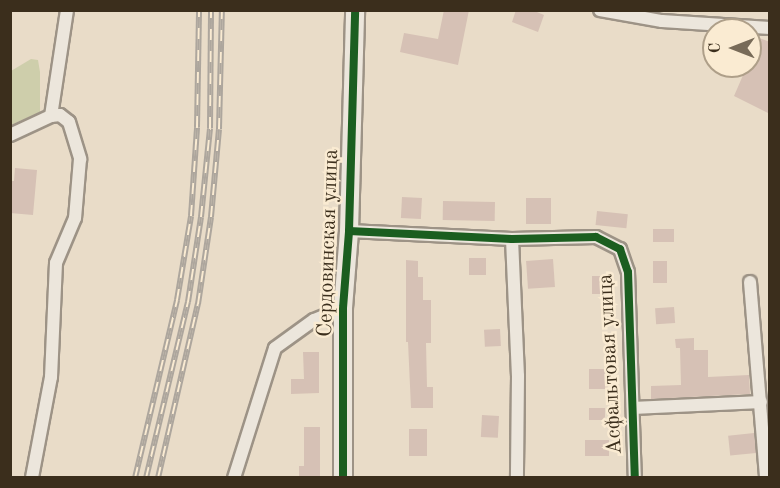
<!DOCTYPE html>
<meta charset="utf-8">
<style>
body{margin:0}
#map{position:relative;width:780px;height:488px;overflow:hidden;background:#e9dcc8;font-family:"Old Standard TT",serif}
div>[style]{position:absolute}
.green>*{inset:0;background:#ceceab}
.building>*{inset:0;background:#d6c1b5;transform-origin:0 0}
.roads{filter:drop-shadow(2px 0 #9d9386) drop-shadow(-2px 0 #9d9386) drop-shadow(0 2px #9d9386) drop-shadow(0 -2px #9d9386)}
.street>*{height:12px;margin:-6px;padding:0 6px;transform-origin:6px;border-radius:6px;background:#ece6dc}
.secondary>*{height:18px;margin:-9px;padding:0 9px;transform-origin:9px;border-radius:9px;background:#ece6dc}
.rail>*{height:6px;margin-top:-3px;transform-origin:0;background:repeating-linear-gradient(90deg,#faebd2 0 11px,#ada69d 0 22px);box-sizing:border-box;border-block:2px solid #ada69d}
.cycleway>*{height:8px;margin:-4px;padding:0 4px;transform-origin:4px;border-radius:4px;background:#1b5e20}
span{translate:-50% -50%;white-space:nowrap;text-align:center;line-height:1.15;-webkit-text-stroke:5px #faebd2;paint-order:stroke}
.street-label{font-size:21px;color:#3b2e1c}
.frame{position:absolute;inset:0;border:12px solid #3b2e1c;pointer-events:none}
.north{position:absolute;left:702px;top:18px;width:60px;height:60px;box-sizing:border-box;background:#faebd2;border:2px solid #ae9f89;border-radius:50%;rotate:270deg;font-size:16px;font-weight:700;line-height:24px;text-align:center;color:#3b2e1c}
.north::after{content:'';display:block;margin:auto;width:21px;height:27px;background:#786b58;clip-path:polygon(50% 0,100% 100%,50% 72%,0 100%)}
</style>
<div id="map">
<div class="green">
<i style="clip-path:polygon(31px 59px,38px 60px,40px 72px,40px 112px,11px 125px,11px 71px)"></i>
</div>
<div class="building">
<i style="clip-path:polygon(444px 10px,469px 10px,458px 65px,400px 52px,404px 33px,438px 39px)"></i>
<i style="clip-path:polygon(516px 10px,532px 10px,544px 15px,538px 32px,512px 22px)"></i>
<i style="clip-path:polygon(759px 38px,770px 42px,770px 114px,734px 96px,747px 66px,750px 66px,750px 58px)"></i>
<i style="clip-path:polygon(15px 168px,37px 170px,33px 215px,10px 213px,10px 181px,14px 181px)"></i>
<i style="left:402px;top:197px;width:20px;height:21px;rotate:3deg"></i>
<i style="left:526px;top:198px;width:25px;height:26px"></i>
<i style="left:443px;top:201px;width:52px;height:19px;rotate:1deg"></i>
<i style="left:597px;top:211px;width:31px;height:14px;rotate:6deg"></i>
<i style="left:653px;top:229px;width:21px;height:13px"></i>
<i style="left:469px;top:258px;width:17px;height:17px"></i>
<i style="left:553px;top:259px;width:28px;height:27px;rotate:86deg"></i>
<i style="clip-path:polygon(406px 260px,418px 261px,418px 277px,423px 277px,423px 300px,431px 300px,431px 343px,426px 343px,427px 387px,433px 387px,433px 408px,411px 408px,408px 342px,406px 342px)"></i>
<i style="left:653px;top:261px;width:14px;height:22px"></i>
<i style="left:592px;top:276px;width:14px;height:18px"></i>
<i style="left:674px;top:307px;width:16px;height:19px;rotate:86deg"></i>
<i style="left:500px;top:329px;width:17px;height:16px;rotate:87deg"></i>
<i style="clip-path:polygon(694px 338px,694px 350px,708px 350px,708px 377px,749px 375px,750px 394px,651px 399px,651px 386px,681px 385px,680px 348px,676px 348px,675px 339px)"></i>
<i style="clip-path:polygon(303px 352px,319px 352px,319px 393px,291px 394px,291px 379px,304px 379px)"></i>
<i style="left:589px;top:369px;width:19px;height:20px"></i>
<i style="left:589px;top:408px;width:16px;height:12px"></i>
<i style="left:482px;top:415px;width:17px;height:22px;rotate:3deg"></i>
<i style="clip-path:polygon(304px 427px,320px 427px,320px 477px,299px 477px,299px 466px,304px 466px)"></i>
<i style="left:409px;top:429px;width:18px;height:27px"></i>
<i style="left:754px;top:433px;width:20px;height:26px;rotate:84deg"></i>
<i style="left:609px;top:440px;width:16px;height:24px;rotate:90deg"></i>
</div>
<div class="roads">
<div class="street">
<i style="left:600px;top:10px;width:63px;rotate:10.1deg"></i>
<i style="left:662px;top:21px;width:108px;rotate:3.7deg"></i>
<i style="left:51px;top:116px;width:107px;rotate:-81.4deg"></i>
<i style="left:10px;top:135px;width:45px;rotate:-24.9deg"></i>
<i style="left:51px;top:116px;width:9px;rotate:-6deg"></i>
<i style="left:60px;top:115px;width:11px;rotate:38deg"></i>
<i style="left:69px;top:122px;width:39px;rotate:73deg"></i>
<i style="left:80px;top:159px;width:59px;rotate:94.8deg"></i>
<i style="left:75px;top:218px;width:49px;rotate:112.9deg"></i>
<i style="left:56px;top:263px;width:114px;rotate:92.5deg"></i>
<i style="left:51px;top:377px;width:103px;rotate:100.7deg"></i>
<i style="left:349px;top:231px;width:163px;rotate:2.8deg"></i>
<i style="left:512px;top:239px;width:84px;rotate:-1.4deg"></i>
<i style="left:596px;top:237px;width:27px;rotate:27deg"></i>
<i style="left:620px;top:249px;width:24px;rotate:71deg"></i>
<i style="left:628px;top:272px;width:206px;rotate:88.1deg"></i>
<i style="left:512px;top:239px;width:137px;rotate:87.5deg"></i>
<i style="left:518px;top:376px;width:102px;rotate:90.6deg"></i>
<i style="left:750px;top:282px;width:197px;rotate:85.3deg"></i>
<i style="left:633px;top:408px;width:128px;rotate:-2.7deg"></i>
<i style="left:234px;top:478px;width:136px;rotate:-72.5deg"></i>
<i style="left:275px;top:348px;width:48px;rotate:-35.7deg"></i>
<i style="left:314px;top:320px;width:31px;rotate:-22deg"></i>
</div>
<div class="secondary">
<i style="left:343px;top:478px;width:170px;rotate:-90deg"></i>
<i style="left:343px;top:308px;width:77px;rotate:-85.5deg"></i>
<i style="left:349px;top:231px;width:221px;rotate:-88.4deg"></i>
</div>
</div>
<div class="rail">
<i style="left:135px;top:478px;width:183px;rotate:-76.7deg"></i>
<i style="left:177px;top:300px;width:85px;rotate:-80.5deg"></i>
<i style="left:191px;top:216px;width:89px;rotate:-86.1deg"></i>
<i style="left:197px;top:127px;width:117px;rotate:-89deg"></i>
<i style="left:146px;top:478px;width:181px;rotate:-76.6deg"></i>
<i style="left:188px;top:302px;width:86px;rotate:-81.3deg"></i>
<i style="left:201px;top:217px;width:89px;rotate:-84.2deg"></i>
<i style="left:210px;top:128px;width:118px;rotate:-89.5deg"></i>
<i style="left:158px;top:478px;width:179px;rotate:-77.1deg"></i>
<i style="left:198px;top:304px;width:88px;rotate:-81.5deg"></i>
<i style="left:211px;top:217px;width:88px;rotate:-84.8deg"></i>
<i style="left:219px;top:129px;width:119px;rotate:-88.6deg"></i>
</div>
<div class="cycleway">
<i style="left:349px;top:231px;width:163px;rotate:2.8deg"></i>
<i style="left:512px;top:239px;width:84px;rotate:-1.4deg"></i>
<i style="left:596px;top:237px;width:27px;rotate:27deg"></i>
<i style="left:620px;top:249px;width:24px;rotate:71deg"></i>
<i style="left:628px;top:272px;width:206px;rotate:88.1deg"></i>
<i style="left:343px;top:478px;width:170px;rotate:-90deg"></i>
<i style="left:343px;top:308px;width:77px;rotate:-85.5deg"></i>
<i style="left:349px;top:231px;width:221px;rotate:-88.4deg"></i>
</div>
<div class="street-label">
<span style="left:329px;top:243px;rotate:-88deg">Сердовинская улица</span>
<span style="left:611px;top:364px;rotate:-93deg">Асфальтовая улица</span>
</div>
<div class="frame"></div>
<div class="north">С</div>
</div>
